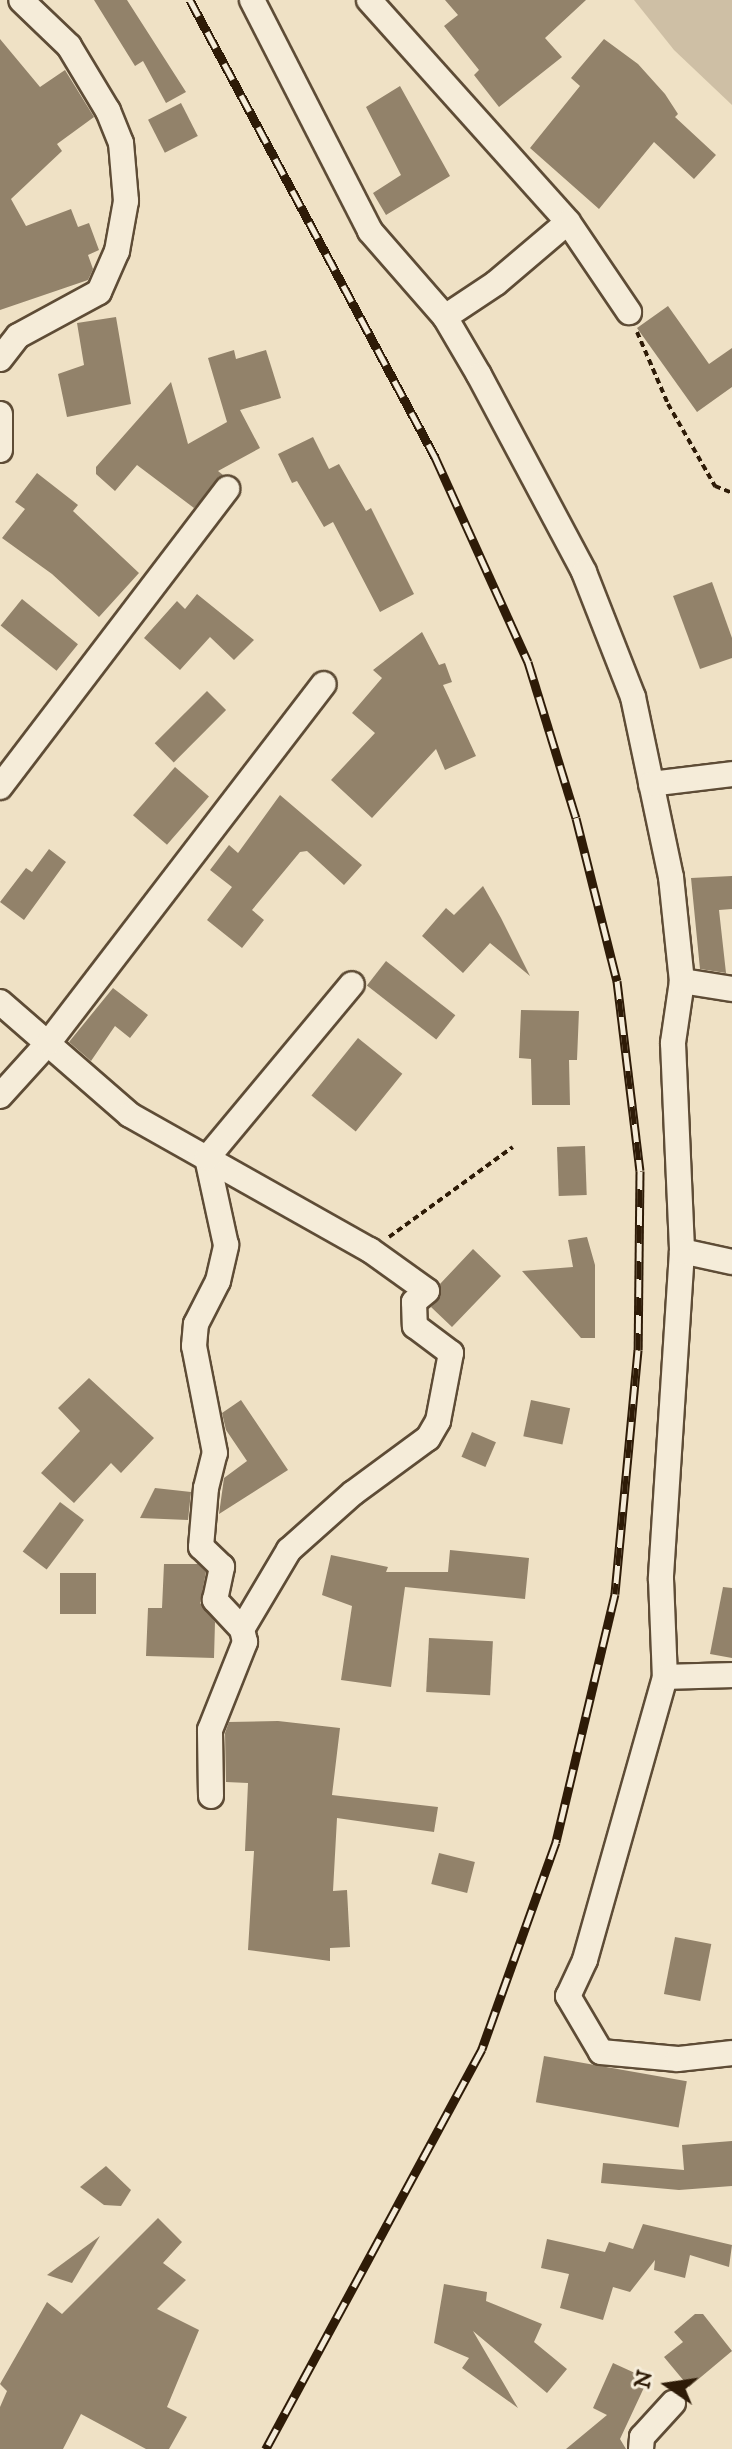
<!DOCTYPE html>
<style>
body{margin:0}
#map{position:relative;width:732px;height:2449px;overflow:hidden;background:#efe1c5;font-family:"IM FELL DW Pica",serif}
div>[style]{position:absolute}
.green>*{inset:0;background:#cebfa5}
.building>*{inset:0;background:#92826a;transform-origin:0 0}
.path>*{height:4px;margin-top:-2px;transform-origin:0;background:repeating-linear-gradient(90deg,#2e1b07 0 6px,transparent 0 10px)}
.roads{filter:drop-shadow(2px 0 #5e4c36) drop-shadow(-2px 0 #5e4c36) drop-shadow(0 2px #5e4c36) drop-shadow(0 -2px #5e4c36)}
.minor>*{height:24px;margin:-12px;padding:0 12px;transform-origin:12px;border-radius:12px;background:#f5ecd9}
.rail>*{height:9px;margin-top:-4.5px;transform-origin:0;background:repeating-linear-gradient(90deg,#f5ecd9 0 18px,#2e1b07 0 36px);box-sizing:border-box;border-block:2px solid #2e1b07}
span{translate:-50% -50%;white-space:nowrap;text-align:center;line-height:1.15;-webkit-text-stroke:6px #f5ecd9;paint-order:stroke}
.north{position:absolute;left:628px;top:2345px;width:80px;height:80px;-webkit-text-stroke:6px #f5ecd9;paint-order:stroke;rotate:283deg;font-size:22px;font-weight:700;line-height:32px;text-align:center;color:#2e1b07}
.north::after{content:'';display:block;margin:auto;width:28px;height:36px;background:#2e1b07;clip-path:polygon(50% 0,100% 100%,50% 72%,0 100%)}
</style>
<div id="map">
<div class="green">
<i style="clip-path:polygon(634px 0,732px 0,732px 105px,674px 50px)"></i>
</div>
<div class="building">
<i style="clip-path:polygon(94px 0,127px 0,186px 92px,166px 103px,143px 61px,135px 66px)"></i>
<i style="clip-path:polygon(445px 0,586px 0,545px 38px,562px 57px,499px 107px,474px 75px,479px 70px,444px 26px,458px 15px)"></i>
<i style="clip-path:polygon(0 39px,40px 87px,65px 70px,94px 117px,57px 144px,62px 151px,11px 199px,26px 226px,71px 209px,78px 227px,89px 223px,99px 250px,88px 255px,93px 269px,88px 280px,0 310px)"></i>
<i style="clip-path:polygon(604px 39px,638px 64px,665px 94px,678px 114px,675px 117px,716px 155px,694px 179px,654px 142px,599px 209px,530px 148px,580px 86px,571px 78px)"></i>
<i style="clip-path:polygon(400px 86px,450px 176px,386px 215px,373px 193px,401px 175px,366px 107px)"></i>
<i style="left:181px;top:103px;width:37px;height:37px;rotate:63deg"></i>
<i style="clip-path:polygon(668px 306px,709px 364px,732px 348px,732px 387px,697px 412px,637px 328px)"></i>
<i style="clip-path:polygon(116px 317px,131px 404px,67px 417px,58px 374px,84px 365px,77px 323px)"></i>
<i style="clip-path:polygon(234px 350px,236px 359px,266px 350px,281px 398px,240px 410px,260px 448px,218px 471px,223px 475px,194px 508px,137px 465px,115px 491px,96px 474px,96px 467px,171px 382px,188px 444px,227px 422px,208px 358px)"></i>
<i style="clip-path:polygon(313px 437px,329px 469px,339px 464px,366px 511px,371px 508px,414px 594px,380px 612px,333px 522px,324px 527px,297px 481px,292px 483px,278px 454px)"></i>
<i style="clip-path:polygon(37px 473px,78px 505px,73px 511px,139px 573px,99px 617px,52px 574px,2px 538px,25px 509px,15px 502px)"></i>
<i style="clip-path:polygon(712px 582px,732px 638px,732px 658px,700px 669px,673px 596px)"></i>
<i style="clip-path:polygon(197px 594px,254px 640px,234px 660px,210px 637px,180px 670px,144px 638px,177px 601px,185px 609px)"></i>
<i style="left:22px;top:599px;width:72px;height:34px;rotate:39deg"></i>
<i style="clip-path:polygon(422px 632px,439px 665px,445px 663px,452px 682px,443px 685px,476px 756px,445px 770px,436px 749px,372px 818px,331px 780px,375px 733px,352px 713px,382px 678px,373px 670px)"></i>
<i style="left:207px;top:691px;width:27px;height:74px;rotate:45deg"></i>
<i style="left:175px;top:767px;width:45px;height:64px;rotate:41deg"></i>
<i style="clip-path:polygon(280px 795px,362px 865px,344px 885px,307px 851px,300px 852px,252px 910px,264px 920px,242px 948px,207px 920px,232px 887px,210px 870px,229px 845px,238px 853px)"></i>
<i style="clip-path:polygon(49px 849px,66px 862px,24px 920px,0 902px,26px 868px,32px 872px)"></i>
<i style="clip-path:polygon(732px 876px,732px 909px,719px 910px,726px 973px,700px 969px,691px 878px)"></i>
<i style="clip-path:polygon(483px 886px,501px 918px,530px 976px,490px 943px,463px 973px,422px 936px,446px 908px,454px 915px)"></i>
<i style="left:386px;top:961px;width:88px;height:31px;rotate:38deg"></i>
<i style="clip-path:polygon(113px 988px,148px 1015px,130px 1038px,115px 1026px,91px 1061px,69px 1042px)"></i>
<i style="clip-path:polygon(521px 1010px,579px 1011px,577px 1060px,569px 1060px,570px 1105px,532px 1105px,531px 1059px,519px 1058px)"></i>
<i style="left:358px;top:1038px;width:57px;height:74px;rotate:39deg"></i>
<i style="left:585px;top:1146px;width:49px;height:28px;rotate:88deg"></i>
<i style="clip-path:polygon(587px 1237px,595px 1265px,595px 1338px,581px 1338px,522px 1271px,573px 1267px,568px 1240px)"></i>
<i style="clip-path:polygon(473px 1249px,501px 1276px,452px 1327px,431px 1307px,441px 1296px,440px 1284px)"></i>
<i style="clip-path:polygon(89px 1378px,154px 1438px,121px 1473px,111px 1463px,74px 1503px,41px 1473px,80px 1431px,58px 1408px)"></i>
<i style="clip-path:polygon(241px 1400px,288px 1470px,219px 1514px,224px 1478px,247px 1461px,226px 1430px,222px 1413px)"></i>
<i style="left:531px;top:1400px;width:40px;height:37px;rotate:12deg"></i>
<i style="left:472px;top:1432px;width:26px;height:27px;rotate:23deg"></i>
<i style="clip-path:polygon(155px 1488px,191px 1492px,188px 1520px,140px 1518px)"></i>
<i style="left:60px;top:1502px;width:30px;height:62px;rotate:37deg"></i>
<i style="clip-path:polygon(450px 1550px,529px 1558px,525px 1599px,405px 1587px,391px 1687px,341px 1680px,352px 1606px,322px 1595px,331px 1555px,388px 1567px,386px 1572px,448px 1572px)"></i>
<i style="clip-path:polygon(164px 1564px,198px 1564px,206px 1572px,200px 1603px,215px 1622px,214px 1658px,146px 1656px,148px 1608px,162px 1608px)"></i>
<i style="left:60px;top:1573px;width:36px;height:41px"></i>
<i style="clip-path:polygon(723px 1587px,732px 1588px,732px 1658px,710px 1654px)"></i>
<i style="left:429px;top:1638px;width:64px;height:54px;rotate:3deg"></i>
<i style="clip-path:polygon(278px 1721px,340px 1728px,332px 1795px,438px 1807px,434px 1832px,337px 1818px,333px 1891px,347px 1890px,350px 1947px,330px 1948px,330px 1961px,248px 1950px,254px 1851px,245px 1851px,248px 1783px,226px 1782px,225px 1733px,229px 1722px)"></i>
<i style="left:439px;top:1853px;width:37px;height:32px;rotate:14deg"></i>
<i style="left:675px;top:1937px;width:37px;height:58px;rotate:11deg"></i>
<i style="left:544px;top:2056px;width:145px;height:47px;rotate:10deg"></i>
<i style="clip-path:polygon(732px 2141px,732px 2186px,679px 2190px,601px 2183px,603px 2163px,684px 2170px,682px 2145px)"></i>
<i style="clip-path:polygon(106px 2166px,131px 2190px,121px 2206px,104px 2205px,80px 2187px)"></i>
<i style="clip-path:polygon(158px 2218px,182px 2242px,163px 2263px,186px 2280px,157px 2309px,199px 2330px,167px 2407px,187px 2417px,169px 2449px,146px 2449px,81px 2414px,63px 2449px,0 2449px,0 2407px,7px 2391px,0 2384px,47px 2302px,62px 2314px)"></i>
<i style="clip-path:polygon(643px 2224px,732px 2245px,729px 2267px,690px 2255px,685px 2278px,654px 2270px,655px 2260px,630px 2292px,613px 2287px,603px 2320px,560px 2308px,569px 2274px,541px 2268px,547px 2239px,605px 2252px,609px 2242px,633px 2249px)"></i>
<i style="clip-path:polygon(100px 2236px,72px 2283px,47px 2275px)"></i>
<i style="clip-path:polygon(444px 2284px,487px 2292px,486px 2301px,542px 2324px,534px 2342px,567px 2369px,547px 2393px,473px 2331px,518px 2408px,462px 2368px,469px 2358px,434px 2343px)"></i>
<i style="clip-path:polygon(695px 2314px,703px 2314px,732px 2351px,689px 2387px,664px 2357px,683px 2342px,674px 2332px)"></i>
<i style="clip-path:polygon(613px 2363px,648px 2379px,620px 2439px,626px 2449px,566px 2449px,607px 2415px,593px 2408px)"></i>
</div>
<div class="path">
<i style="left:637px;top:332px;width:78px;rotate:66.7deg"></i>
<i style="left:668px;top:404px;width:95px;rotate:60.2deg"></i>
<i style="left:715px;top:486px;width:18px;rotate:22deg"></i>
<i style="left:389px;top:1237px;width:153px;rotate:-36deg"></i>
</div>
<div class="roads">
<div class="minor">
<i style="left:252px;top:0;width:259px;rotate:62.9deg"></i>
<i style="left:370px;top:231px;width:114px;rotate:48.9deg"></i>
<i style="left:445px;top:317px;width:67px;rotate:59.6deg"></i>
<i style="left:479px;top:375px;width:223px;rotate:61.9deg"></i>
<i style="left:584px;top:572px;width:134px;rotate:68.6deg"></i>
<i style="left:633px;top:697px;width:184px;rotate:78.1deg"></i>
<i style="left:671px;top:877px;width:105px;rotate:84deg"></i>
<i style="left:682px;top:981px;width:63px;rotate:98.3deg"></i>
<i style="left:673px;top:1043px;width:208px;rotate:87.5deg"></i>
<i style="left:682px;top:1251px;width:329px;rotate:93.7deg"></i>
<i style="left:661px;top:1579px;width:98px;rotate:87.7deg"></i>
<i style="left:665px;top:1677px;width:294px;rotate:105.8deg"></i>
<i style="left:585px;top:1960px;width:40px;rotate:115deg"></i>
<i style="left:568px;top:1996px;width:65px;rotate:59.5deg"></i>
<i style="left:601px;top:2052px;width:77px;rotate:5.2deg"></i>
<i style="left:678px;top:2059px;width:54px;rotate:-6.3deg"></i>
<i style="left:369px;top:0;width:298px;rotate:48.1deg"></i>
<i style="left:568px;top:222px;width:109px;rotate:55.9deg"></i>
<i style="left:445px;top:317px;width:61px;rotate:-33.7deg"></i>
<i style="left:496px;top:283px;width:94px;rotate:-40.3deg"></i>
<i style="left:0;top:359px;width:29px;rotate:-52deg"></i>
<i style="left:18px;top:336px;width:92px;rotate:-28.5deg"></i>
<i style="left:99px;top:292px;width:45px;rotate:-66.3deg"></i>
<i style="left:117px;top:251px;width:51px;rotate:-79.8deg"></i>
<i style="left:126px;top:201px;width:58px;rotate:-94.9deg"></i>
<i style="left:121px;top:143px;width:35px;rotate:-112deg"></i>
<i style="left:108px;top:111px;width:76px;rotate:-121deg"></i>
<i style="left:69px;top:46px;width:66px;rotate:-136.2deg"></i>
<i style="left:0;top:414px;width:36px;rotate:90deg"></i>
<i style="left:651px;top:784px;width:82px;rotate:-7deg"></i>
<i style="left:0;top:787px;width:375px;rotate:-52.7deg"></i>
<i style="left:682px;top:981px;width:51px;rotate:9.1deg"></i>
<i style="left:0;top:1002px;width:172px;rotate:41deg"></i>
<i style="left:130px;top:1115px;width:275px;rotate:29.4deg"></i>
<i style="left:370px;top:1250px;width:70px;rotate:35.7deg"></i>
<i style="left:427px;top:1291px;width:17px;rotate:140deg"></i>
<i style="left:414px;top:1302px;width:24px;rotate:88deg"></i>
<i style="left:415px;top:1326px;width:45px;rotate:36.9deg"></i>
<i style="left:451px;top:1353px;width:69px;rotate:100.8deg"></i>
<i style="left:438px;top:1421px;width:20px;rotate:120deg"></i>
<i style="left:428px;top:1438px;width:93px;rotate:143.7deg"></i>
<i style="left:353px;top:1493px;width:86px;rotate:138.3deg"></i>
<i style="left:289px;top:1550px;width:92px;rotate:120.7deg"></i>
<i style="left:0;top:1096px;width:73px;rotate:-47.8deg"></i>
<i style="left:49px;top:1042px;width:451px;rotate:-52.5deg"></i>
<i style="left:682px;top:1251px;width:51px;rotate:12.4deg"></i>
<i style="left:665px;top:1677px;width:67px;rotate:-1.7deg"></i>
<i style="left:211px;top:1796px;width:66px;rotate:-90.9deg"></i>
<i style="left:210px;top:1730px;width:95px;rotate:-68.3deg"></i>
<i style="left:245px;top:1642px;width:13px;rotate:-103deg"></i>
<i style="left:242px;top:1629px;width:40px;rotate:-133deg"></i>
<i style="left:215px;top:1600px;width:34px;rotate:-78deg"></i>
<i style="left:222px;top:1567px;width:29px;rotate:-136deg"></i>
<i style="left:201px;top:1547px;width:59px;rotate:-85.2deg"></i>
<i style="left:206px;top:1488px;width:36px;rotate:-76deg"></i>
<i style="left:215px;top:1453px;width:109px;rotate:-101.1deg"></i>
<i style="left:194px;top:1346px;width:22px;rotate:-85deg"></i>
<i style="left:196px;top:1324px;width:48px;rotate:-62.9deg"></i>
<i style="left:218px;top:1281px;width:37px;rotate:-77deg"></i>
<i style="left:226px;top:1245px;width:89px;rotate:-102.3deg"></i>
<i style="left:207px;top:1158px;width:226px;rotate:-50.2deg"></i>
<i style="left:641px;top:2449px;width:12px;rotate:-85deg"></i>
<i style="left:642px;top:2437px;width:46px;rotate:-47.6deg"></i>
</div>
</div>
<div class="rail">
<i style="left:190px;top:0;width:519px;rotate:61.8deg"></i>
<i style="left:435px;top:457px;width:225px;rotate:65.6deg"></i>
<i style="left:528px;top:662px;width:163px;rotate:72.9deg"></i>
<i style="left:576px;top:818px;width:168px;rotate:75.9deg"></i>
<i style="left:617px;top:981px;width:191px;rotate:83.1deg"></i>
<i style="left:640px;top:1171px;width:179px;rotate:90.6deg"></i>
<i style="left:638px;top:1350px;width:245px;rotate:95.4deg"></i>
<i style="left:615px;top:1594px;width:255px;rotate:103.4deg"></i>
<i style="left:556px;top:1842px;width:220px;rotate:109.7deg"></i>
<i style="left:482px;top:2049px;width:455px;rotate:118.4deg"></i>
</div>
<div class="north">N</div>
</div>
